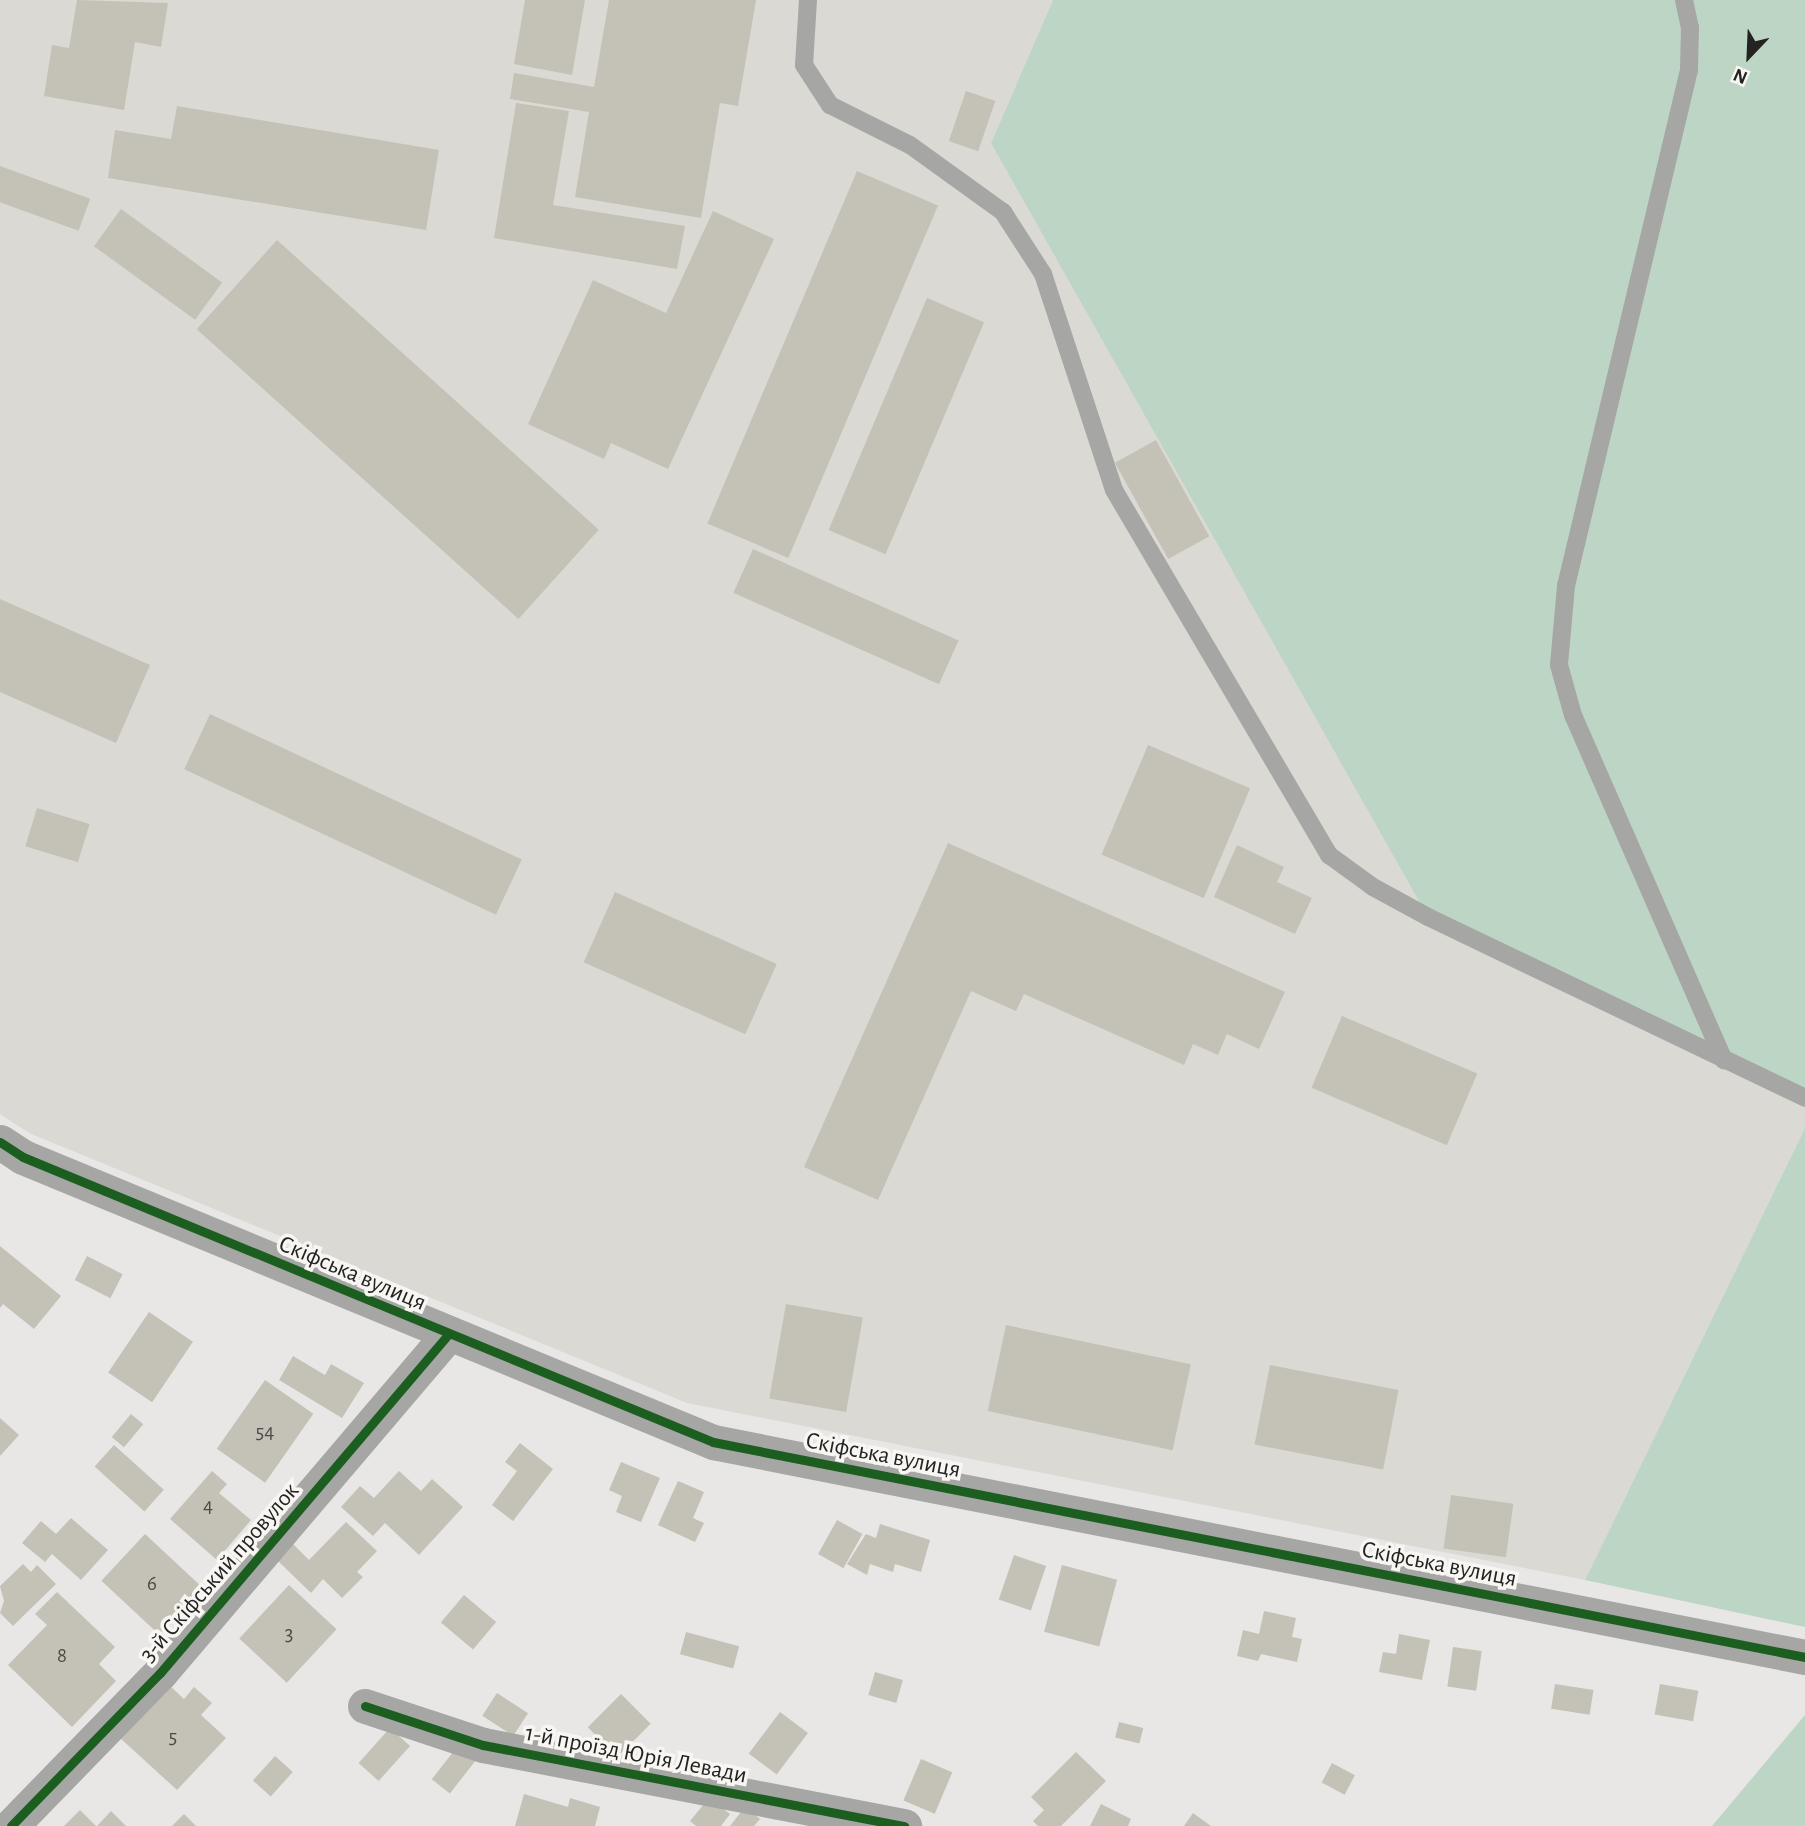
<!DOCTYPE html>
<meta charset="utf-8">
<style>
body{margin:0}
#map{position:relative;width:1805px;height:1826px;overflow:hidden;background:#e8e7e6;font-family:"Alegreya Sans",sans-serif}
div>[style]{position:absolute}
.built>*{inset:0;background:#dbd9d4}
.green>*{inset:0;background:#bdd5c4}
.building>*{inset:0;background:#c4c1b7;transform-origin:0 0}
.lane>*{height:18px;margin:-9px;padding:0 9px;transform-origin:9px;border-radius:9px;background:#a6a6a5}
.street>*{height:35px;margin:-17.5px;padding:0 17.5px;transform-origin:17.5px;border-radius:17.5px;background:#a6a6a5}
.cycleway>*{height:9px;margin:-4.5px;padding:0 4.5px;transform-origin:4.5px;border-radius:4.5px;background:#1b5e20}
span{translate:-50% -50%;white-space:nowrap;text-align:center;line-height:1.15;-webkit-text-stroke:7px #f7f6f2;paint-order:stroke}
.number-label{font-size:21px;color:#4c4a47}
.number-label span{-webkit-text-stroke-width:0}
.street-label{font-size:24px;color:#242322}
.north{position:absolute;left:1714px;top:21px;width:70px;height:70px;-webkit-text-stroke:5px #f7f6f2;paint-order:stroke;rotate:203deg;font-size:19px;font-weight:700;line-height:28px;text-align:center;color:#242322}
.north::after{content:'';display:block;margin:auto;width:24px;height:32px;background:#242322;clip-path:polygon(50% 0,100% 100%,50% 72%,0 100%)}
</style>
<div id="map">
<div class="built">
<i style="clip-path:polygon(0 0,1053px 0,991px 143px,1805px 1098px,1805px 1128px,1585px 1580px,687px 1403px,29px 1133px,0 1114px)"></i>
</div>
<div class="green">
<i style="clip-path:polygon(1053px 0,1805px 0,1805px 1098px,1428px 917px,991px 143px)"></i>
<i style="clip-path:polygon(1805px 1128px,1805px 1627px,1585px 1580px)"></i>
<i style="clip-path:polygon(1805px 1715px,1805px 1826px,1712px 1826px)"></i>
</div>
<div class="building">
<i style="clip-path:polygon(77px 0,168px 3px,161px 47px,135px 42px,124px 110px,44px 96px,52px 45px,69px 48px)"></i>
<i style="clip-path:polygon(525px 0,585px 0,572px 75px,514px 64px)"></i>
<i style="clip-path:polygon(609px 0,756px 0,738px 106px,720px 103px,701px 218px,575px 197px,589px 112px,510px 99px,514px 73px,594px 87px)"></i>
<i style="left:966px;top:91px;width:31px;height:53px;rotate:19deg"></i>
<i style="clip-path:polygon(516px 103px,569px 111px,553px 205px,685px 226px,677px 269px,494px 238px)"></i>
<i style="clip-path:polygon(177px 106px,439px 150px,426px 230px,108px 178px,115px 130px,171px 139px)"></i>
<i style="left:0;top:166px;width:96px;height:34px;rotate:20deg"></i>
<i style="left:857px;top:171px;width:88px;height:383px;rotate:23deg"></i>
<i style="left:121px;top:209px;width:125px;height:46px;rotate:36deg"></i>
<i style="clip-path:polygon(713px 211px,774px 239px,668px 469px,611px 443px,604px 459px,528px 424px,593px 280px,666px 313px)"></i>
<i style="left:277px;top:240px;width:433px;height:120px;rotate:42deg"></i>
<i style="left:927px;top:298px;width:62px;height:252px;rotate:23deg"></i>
<i style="left:1156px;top:440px;width:110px;height:47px;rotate:61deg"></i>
<i style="left:753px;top:549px;width:225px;height:48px;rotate:24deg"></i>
<i style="clip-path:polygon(0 599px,150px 665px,116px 743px,0 692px)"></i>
<i style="left:210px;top:714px;width:344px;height:61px;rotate:25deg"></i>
<i style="left:1148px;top:745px;width:111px;height:119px;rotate:23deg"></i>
<i style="left:37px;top:808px;width:55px;height:40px;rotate:17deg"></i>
<i style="clip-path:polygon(948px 843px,1285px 992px,1259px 1049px,1227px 1034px,1218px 1055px,1193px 1044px,1184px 1065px,1024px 994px,1016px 1011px,971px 991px,878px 1200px,804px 1167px)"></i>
<i style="clip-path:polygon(1237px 845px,1284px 867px,1277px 882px,1312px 898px,1295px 934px,1214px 897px)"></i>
<i style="left:615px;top:892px;width:177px;height:77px;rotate:24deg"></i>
<i style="left:1342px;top:1016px;width:147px;height:78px;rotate:23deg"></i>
<i style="clip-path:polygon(0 1246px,61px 1296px,34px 1329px,3px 1304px,0 1308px)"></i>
<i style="left:87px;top:1256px;width:40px;height:27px;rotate:27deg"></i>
<i style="left:786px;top:1304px;width:78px;height:96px;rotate:10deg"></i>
<i style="left:149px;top:1312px;width:53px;height:73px;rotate:34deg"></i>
<i style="left:1006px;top:1325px;width:189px;height:88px;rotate:12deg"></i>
<i style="clip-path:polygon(293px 1356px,325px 1375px,331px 1364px,364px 1383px,342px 1418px,279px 1380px)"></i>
<i style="left:1270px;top:1365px;width:131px;height:81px;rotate:11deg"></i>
<i style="left:265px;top:1380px;width:59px;height:84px;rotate:35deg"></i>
<i style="left:131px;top:1414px;width:16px;height:30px;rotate:40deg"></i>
<i style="clip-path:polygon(0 1418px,19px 1435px,0 1456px)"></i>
<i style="clip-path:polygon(520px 1443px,553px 1469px,513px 1521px,492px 1505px,517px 1471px,505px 1462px)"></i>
<i style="left:114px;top:1445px;width:67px;height:29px;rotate:42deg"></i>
<i style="clip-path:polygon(621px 1462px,660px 1478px,641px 1522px,616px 1512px,622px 1496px,609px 1490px)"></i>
<i style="clip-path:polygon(212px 1471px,227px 1484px,219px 1493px,251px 1520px,217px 1560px,170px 1519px)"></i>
<i style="clip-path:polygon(399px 1471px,421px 1491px,432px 1479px,463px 1507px,419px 1555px,385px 1523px,373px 1536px,341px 1507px,360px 1486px,374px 1498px)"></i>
<i style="clip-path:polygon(678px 1481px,704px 1492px,693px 1518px,704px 1523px,695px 1542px,658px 1525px)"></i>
<i style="left:1451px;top:1495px;width:63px;height:54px;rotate:8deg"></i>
<i style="clip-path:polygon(71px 1518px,108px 1550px,81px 1580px,52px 1554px,45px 1562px,22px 1543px,41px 1521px,56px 1534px)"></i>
<i style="left:837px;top:1520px;width:29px;height:39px;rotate:29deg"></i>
<i style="clip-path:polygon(346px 1522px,377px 1551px,357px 1572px,363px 1577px,342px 1598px,323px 1579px,311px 1593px,276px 1559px,292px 1543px,309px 1560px)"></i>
<i style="clip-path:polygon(880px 1524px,930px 1540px,921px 1572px,895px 1564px,893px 1572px,870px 1564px,867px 1575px,847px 1564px,866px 1534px,876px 1538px)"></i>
<i style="left:145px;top:1534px;width:80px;height:64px;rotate:43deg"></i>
<i style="left:1014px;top:1555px;width:34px;height:47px;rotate:19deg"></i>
<i style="clip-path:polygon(23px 1564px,31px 1572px,37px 1565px,56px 1584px,13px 1626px,0 1613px,4px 1601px,0 1586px)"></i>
<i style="left:1062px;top:1565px;width:57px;height:69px;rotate:15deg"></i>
<i style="left:289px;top:1585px;width:65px;height:73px;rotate:43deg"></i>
<i style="clip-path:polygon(57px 1592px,115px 1647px,99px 1664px,116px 1681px,72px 1727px,8px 1665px,47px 1625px,35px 1614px)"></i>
<i style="left:464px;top:1595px;width:42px;height:36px;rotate:40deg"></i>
<i style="clip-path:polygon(1264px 1611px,1296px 1618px,1292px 1637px,1302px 1639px,1297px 1662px,1261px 1654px,1258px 1661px,1237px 1656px,1243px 1630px,1259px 1634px)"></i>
<i style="left:686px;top:1632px;width:55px;height:23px;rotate:15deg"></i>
<i style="clip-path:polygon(1399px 1634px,1430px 1640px,1422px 1680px,1379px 1672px,1383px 1652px,1396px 1654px)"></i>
<i style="left:1453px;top:1647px;width:29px;height:40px;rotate:8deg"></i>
<i style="left:875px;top:1672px;width:29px;height:24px;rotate:16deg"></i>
<i style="clip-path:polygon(168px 1684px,184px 1699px,194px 1687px,212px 1703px,201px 1715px,226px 1738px,177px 1790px,119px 1737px)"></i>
<i style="left:1555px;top:1684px;width:39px;height:25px;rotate:9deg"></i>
<i style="left:1660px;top:1684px;width:39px;height:31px;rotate:10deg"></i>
<i style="left:497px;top:1693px;width:37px;height:27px;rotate:33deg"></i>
<i style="left:621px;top:1694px;width:42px;height:47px;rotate:45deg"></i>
<i style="left:780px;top:1712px;width:35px;height:52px;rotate:37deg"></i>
<i style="left:1119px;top:1722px;width:25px;height:16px;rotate:14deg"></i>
<i style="left:390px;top:1728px;width:27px;height:47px;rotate:42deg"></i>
<i style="left:457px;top:1747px;width:23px;height:41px;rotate:38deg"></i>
<i style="clip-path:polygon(1076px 1752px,1106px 1781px,1061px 1826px,1038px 1826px,1033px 1821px,1044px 1810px,1031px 1797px)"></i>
<i style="left:275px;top:1756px;width:24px;height:33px;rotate:42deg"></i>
<i style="left:921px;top:1759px;width:34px;height:45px;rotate:23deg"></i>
<i style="left:1332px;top:1763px;width:26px;height:22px;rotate:28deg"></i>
<i style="clip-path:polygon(524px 1794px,568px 1807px,570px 1798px,600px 1807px,595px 1826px,515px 1826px)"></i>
<i style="clip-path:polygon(709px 1798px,730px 1814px,721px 1826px,696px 1826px,690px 1821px)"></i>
<i style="clip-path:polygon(1101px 1804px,1131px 1819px,1128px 1826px,1090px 1826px)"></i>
<i style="clip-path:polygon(745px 1807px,760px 1819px,754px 1826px,730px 1826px)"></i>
<i style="clip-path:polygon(80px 1810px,96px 1826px,64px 1826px)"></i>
<i style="clip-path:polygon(111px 1811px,126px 1826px,97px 1826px)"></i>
<i style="clip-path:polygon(1193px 1813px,1211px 1826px,1184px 1826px)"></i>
<i style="clip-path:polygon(184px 1814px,196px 1826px,172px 1826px)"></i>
</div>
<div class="lane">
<i style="left:808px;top:0;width:65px;rotate:93.5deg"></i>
<i style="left:804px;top:65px;width:48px;rotate:57deg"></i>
<i style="left:830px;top:105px;width:89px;rotate:26.6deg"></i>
<i style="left:910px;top:145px;width:115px;rotate:35.8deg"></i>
<i style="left:1003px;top:212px;width:74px;rotate:57.2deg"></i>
<i style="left:1043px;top:274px;width:227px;rotate:71.8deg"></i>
<i style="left:1114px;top:490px;width:424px;rotate:59.5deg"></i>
<i style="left:1329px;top:855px;width:54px;rotate:36deg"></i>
<i style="left:1373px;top:887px;width:63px;rotate:28.6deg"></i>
<i style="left:1428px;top:917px;width:418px;rotate:25.6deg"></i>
<i style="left:1684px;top:0;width:29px;rotate:78deg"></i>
<i style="left:1690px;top:28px;width:42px;rotate:91.4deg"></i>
<i style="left:1689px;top:70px;width:530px;rotate:103.41deg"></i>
<i style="left:1566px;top:586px;width:79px;rotate:95.1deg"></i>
<i style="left:1559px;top:665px;width:52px;rotate:74.4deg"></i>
<i style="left:1573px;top:715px;width:377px;rotate:66.4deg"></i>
</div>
<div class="street">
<i style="left:0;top:1142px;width:27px;rotate:33deg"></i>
<i style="left:23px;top:1157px;width:747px;rotate:22.44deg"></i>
<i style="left:713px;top:1442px;width:1113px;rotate:11.14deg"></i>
<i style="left:365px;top:1706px;width:124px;rotate:18.3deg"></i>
<i style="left:483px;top:1745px;width:429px;rotate:10.9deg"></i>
<i style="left:11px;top:1826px;width:214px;rotate:-45.8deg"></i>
<i style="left:160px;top:1673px;width:444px;rotate:-49.6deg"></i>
</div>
<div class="cycleway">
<i style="left:0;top:1142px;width:27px;rotate:33deg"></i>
<i style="left:23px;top:1157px;width:747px;rotate:22.44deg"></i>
<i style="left:713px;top:1442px;width:1113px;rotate:11.14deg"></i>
<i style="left:365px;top:1706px;width:124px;rotate:18.3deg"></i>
<i style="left:483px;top:1745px;width:429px;rotate:10.9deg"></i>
<i style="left:11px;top:1826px;width:214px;rotate:-45.8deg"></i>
<i style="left:160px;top:1673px;width:444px;rotate:-49.6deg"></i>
</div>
<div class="number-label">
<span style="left:265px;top:1432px">54</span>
<span style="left:208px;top:1506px">4</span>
<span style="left:152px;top:1584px">6</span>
<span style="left:289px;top:1634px">3</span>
<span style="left:62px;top:1656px">8</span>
<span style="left:173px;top:1737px">5</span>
</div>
<div class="street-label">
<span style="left:352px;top:1274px;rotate:23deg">Скіфська вулиця</span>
<span style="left:883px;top:1456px;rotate:11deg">Скіфська вулиця</span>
<span style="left:1439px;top:1565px;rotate:11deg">Скіфська вулиця</span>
<span style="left:220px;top:1573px;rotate:-49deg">3-й Скіфський провулок</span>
<span style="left:636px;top:1755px;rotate:11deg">1-й проїзд Юрія Левади</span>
</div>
<div class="north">N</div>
</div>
